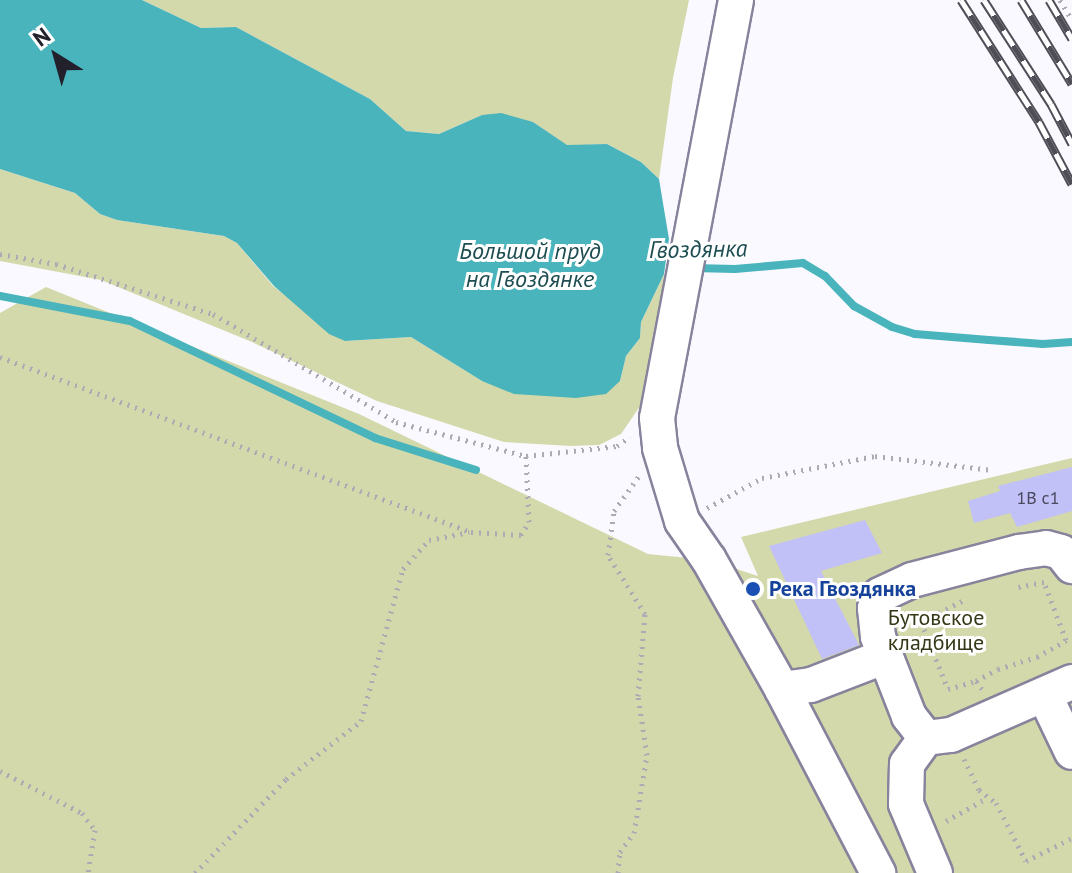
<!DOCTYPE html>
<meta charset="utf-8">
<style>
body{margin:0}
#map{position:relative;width:1072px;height:873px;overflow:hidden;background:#faf9ff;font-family:"PT Sans",sans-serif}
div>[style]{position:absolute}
.green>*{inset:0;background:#d4d9ab}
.water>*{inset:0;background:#49b4bc}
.stream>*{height:8px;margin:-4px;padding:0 4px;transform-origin:4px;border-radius:4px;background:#49b4bc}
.building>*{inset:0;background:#c1c0f7}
.path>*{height:5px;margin-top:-2.5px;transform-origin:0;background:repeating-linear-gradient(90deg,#acabb3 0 2px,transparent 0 8px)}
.roads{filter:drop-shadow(2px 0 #88839c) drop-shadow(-2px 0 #88839c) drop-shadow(0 2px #88839c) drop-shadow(0 -2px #88839c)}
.minor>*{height:34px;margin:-17px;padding:0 17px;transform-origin:17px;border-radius:17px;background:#fff}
.rail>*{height:9px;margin-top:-4.5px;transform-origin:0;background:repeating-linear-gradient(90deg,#fff 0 18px,#4f4e57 0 36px);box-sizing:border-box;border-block:2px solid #4f4e57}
.dots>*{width:22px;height:22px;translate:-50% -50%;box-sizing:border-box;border:4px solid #fff;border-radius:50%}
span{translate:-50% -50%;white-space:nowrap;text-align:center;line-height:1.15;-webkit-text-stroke:6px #fff;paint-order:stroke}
.number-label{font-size:18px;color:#4a485d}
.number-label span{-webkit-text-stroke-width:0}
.transit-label{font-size:22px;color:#164399;font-weight:700}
.left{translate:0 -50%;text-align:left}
.park-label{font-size:22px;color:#353817}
.water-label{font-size:24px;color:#1e4d51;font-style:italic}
.north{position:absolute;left:16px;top:16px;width:80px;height:80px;-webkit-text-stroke:6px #fff;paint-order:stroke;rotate:323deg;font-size:22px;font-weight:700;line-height:32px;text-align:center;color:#22202a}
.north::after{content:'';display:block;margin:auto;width:28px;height:36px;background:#22202a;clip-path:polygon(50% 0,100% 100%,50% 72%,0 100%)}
</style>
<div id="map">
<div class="green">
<i style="clip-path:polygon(142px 0,689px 0,673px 78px,659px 179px,641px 162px,607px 144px,567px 146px,533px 122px,482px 115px,439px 134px,406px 131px,370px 99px,236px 27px,201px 28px)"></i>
<i style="clip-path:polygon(0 169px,75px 193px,100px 214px,117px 220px,224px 236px,237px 243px,273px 286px,345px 341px,411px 337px,482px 381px,620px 381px,626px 356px,640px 338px,641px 322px,664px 274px,661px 329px,645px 399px,621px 434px,599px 445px,570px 446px,504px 442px,377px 401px,252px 342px,101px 280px,0 261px)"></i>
<i style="clip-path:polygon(46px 287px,359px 414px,648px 554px,709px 560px,758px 576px,741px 537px,1072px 458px,1072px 873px,0 873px,0 313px)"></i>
</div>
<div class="water">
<i style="clip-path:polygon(0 0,142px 0,201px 28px,236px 27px,370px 99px,406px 131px,439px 134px,482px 115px,501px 113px,533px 122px,567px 145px,607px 144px,641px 162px,659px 179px,669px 239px,664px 274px,641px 322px,640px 338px,626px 356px,620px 381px,606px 394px,576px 398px,514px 394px,482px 381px,411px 337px,345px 341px,329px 334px,274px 286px,237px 243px,224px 236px,117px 220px,100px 214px,75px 193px,0 169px)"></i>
</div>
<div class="stream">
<i style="left:693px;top:268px;width:42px;rotate:1.4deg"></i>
<i style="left:735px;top:269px;width:68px;rotate:-5deg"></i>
<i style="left:803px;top:263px;width:26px;rotate:31deg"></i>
<i style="left:825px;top:276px;width:42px;rotate:46deg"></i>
<i style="left:854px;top:306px;width:43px;rotate:28.9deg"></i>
<i style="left:892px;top:327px;width:24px;rotate:17deg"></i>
<i style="left:915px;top:334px;width:74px;rotate:4.6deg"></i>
<i style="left:989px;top:340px;width:54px;rotate:4.2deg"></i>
<i style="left:1043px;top:344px;width:29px;rotate:-4deg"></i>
<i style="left:0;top:296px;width:132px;rotate:10.9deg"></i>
<i style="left:130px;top:321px;width:272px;rotate:25.5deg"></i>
<i style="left:375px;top:438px;width:106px;rotate:17.6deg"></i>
</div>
<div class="building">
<i style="clip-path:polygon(1072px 467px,1072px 511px,1017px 527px,1010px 513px,974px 523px,968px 501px,1000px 491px,998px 486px)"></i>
<i style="clip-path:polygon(865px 520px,882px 553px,821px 571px,859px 645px,822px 659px,769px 546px)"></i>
</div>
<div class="path">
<i style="left:1060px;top:0;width:23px;rotate:59deg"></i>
<i style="left:0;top:254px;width:57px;rotate:10.1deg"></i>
<i style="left:56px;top:264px;width:165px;rotate:17.7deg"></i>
<i style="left:213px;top:314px;width:212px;rotate:30.5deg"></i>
<i style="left:396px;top:422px;width:134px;rotate:14.7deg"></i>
<i style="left:526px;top:456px;width:92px;rotate:-6.3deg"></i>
<i style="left:617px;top:446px;width:16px;rotate:-35deg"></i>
<i style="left:0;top:357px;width:502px;rotate:20.38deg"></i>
<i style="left:471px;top:532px;width:50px;rotate:3.4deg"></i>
<i style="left:521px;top:535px;width:15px;rotate:-58deg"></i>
<i style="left:529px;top:522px;width:66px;rotate:-92.6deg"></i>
<i style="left:707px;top:508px;width:63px;rotate:-28.6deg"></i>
<i style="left:762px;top:478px;width:115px;rotate:-11deg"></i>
<i style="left:875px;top:456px;width:118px;rotate:6.8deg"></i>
<i style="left:962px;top:601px;width:46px;rotate:152.9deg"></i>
<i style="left:921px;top:622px;width:72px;rotate:68.1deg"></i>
<i style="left:948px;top:689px;width:29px;rotate:-16deg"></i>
<i style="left:976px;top:681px;width:10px;rotate:53deg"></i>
<i style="left:976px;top:681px;width:25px;rotate:-29deg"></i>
<i style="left:998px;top:669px;width:41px;rotate:-17.1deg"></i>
<i style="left:1037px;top:657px;width:34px;rotate:-30deg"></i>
<i style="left:1066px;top:640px;width:62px;rotate:-110.8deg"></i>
<i style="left:1044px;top:582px;width:26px;rotate:169deg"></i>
<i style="left:964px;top:759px;width:34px;rotate:64deg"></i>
<i style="left:979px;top:790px;width:21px;rotate:37deg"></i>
<i style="left:996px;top:803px;width:65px;rotate:62.7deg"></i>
<i style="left:1026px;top:861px;width:51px;rotate:-26.6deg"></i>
<i style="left:0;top:771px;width:92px;rotate:27.1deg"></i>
<i style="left:82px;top:813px;width:21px;rotate:53deg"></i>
<i style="left:95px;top:830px;width:44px;rotate:99.2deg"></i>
<i style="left:946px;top:821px;width:47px;rotate:-29.3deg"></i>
<i style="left:195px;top:873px;width:131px;rotate:-45.9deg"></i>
<i style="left:286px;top:779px;width:95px;rotate:-37.7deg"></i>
<i style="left:361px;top:721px;width:158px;rotate:-74.6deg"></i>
<i style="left:403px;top:569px;width:39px;rotate:-48deg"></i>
<i style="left:429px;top:540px;width:41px;rotate:-11.3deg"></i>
<i style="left:618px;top:873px;width:21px;rotate:-85deg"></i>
<i style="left:620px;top:852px;width:24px;rotate:-54deg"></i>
<i style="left:634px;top:833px;width:79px;rotate:-80.5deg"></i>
<i style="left:647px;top:755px;width:60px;rotate:-98.7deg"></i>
<i style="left:638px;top:696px;width:82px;rotate:-85.1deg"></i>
<i style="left:645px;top:614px;width:70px;rotate:-122.1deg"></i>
<i style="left:608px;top:555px;width:44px;rotate:-82.2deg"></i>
<i style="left:614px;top:511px;width:43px;rotate:-54.5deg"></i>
</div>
<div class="roads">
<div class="minor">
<i style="left:736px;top:0;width:425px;rotate:100.7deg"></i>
<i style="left:657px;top:418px;width:30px;rotate:84deg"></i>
<i style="left:660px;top:448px;width:76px;rotate:73.2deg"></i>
<i style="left:682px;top:521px;width:47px;rotate:55.3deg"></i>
<i style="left:709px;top:560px;width:148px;rotate:60.5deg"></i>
<i style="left:782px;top:689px;width:208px;rotate:62.4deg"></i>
<i style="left:782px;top:689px;width:29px;rotate:-8deg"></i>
<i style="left:811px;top:685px;width:80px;rotate:-21.1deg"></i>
<i style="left:1045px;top:696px;width:62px;rotate:64.3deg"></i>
<i style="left:926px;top:738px;width:28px;rotate:-128deg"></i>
<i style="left:909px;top:716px;width:85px;rotate:-111.4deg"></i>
<i style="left:878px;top:637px;width:29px;rotate:-96deg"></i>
<i style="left:875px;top:608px;width:14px;rotate:-69deg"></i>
<i style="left:880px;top:595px;width:35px;rotate:-25deg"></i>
<i style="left:912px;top:580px;width:111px;rotate:-14.7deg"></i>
<i style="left:1019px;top:552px;width:27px;rotate:-8deg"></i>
<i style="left:1046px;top:548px;width:16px;rotate:15deg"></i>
<i style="left:1061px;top:552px;width:18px;rotate:52deg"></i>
<i style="left:935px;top:873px;width:75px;rotate:-112.8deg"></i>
<i style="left:906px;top:804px;width:40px;rotate:-88.6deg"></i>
<i style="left:907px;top:764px;width:32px;rotate:-54deg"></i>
<i style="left:926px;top:738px;width:25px;rotate:-7deg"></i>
<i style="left:951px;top:735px;width:132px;rotate:-23.7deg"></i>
</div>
</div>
<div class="rail">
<i style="left:961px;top:0;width:145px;rotate:57.4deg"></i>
<i style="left:1039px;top:122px;width:70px;rotate:62deg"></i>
<i style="left:984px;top:0;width:124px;rotate:57.2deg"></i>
<i style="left:1051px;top:104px;width:45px;rotate:62.3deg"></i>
<i style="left:1021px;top:0;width:98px;rotate:58.7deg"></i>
<i style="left:1049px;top:0;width:45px;rotate:59.5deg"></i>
</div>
<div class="dots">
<i style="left:753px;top:589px;background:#1a4fb4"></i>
</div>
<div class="number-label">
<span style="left:1038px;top:498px">1В с1</span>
</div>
<div class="transit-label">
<span class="left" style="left:769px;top:589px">Река Гвоздянка</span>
</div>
<div class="park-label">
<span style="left:936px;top:630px">Бутовское<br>кладбище</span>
</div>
<div class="water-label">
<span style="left:698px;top:249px;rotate:-1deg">Гвоздянка</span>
<span style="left:530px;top:265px">Большой пруд<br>на Гвоздянке</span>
</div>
<div class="north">N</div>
</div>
